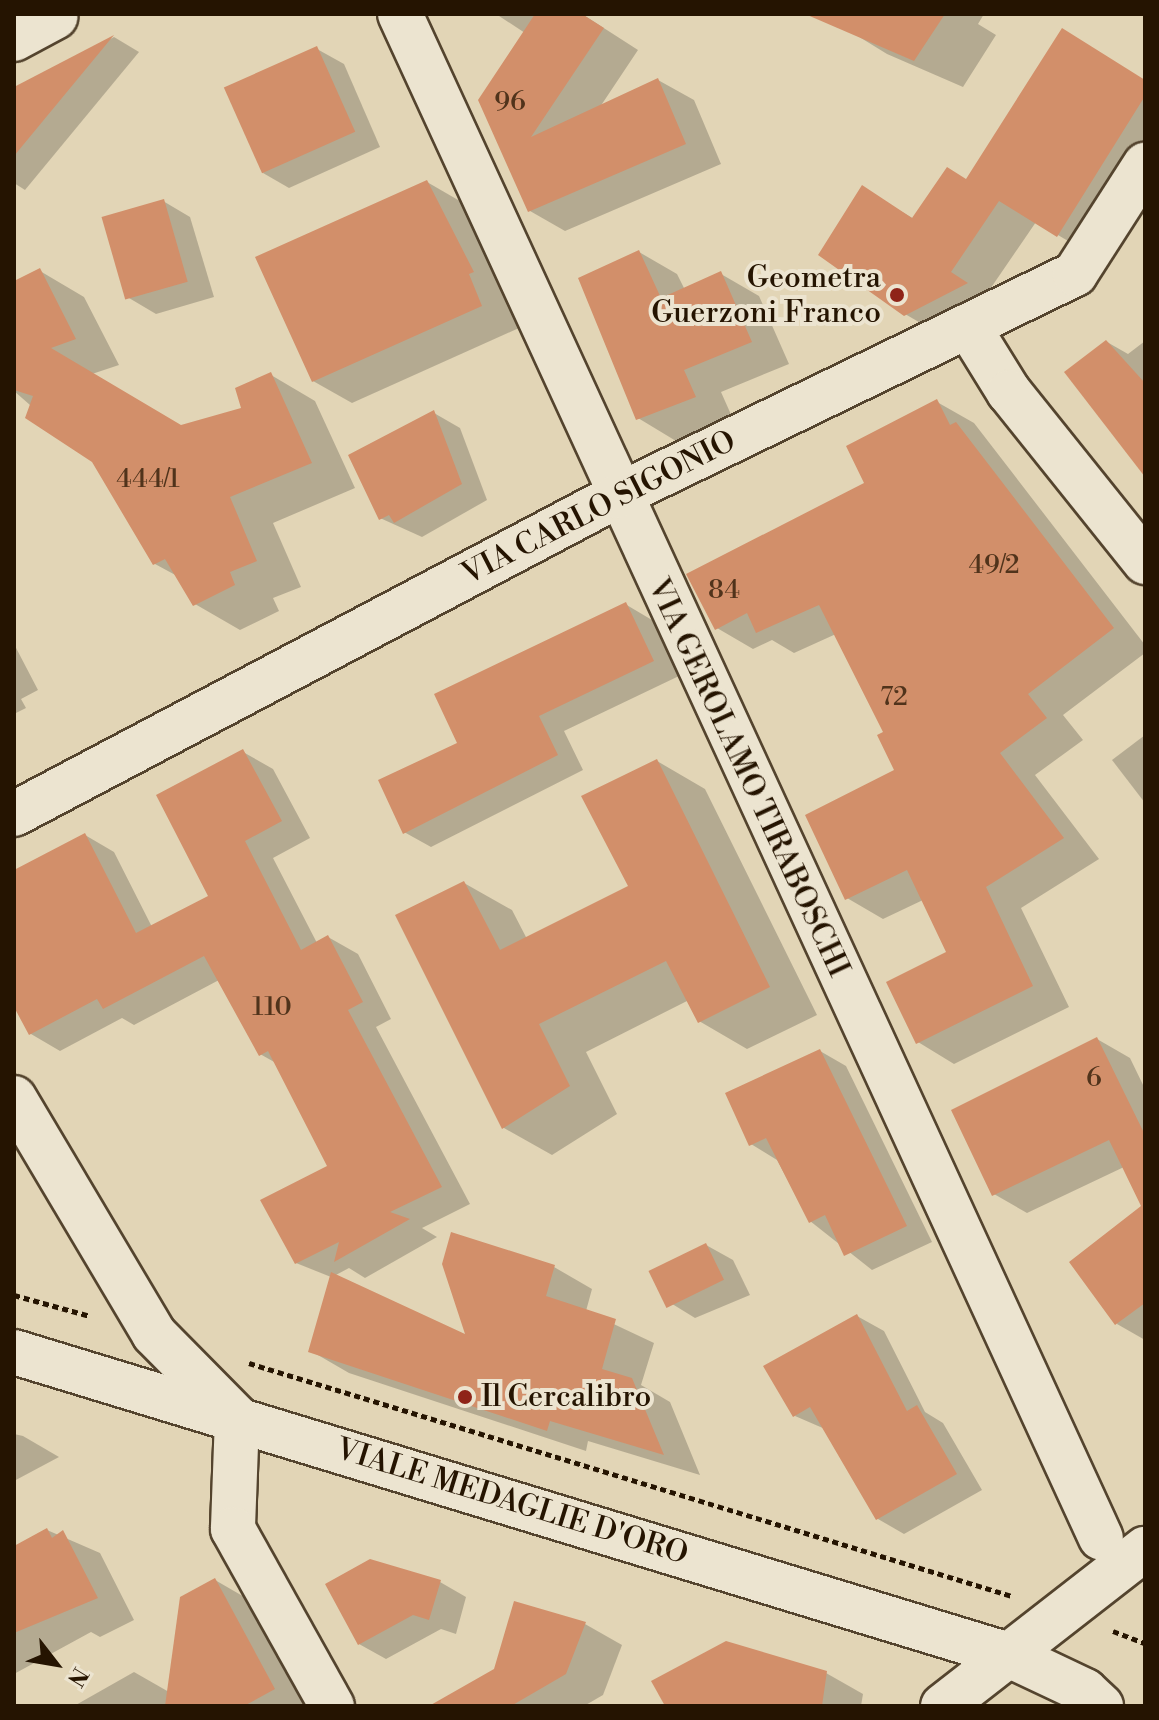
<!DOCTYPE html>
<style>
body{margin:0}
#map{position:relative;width:1159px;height:1720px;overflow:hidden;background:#e2d5b6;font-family:"Libre Bodoni",serif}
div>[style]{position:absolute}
.shadow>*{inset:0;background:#0003}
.building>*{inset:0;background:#d28f6a;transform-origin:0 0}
.path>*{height:5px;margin-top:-2.5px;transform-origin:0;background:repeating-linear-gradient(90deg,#251401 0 6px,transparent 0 10px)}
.roads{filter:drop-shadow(2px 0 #54442e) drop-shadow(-2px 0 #54442e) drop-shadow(0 2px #54442e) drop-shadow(0 -2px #54442e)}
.minor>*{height:44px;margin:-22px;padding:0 22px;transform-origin:22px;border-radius:22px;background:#ece4d0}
.dots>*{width:22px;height:22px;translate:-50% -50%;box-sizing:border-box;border:4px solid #ece4d0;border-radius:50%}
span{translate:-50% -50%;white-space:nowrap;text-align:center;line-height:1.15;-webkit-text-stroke:8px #ece4d0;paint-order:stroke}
.number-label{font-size:26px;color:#50331b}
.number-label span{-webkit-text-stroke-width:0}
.poi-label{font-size:30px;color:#251401}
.right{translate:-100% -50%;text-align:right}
.left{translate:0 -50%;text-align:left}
.street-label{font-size:30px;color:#251401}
.frame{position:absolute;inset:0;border:16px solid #251401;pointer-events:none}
.north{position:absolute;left:16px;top:1624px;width:80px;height:80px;-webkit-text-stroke:6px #ece4d0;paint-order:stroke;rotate:121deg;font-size:22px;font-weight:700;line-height:32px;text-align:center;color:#251401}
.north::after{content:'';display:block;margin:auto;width:28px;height:36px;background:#251401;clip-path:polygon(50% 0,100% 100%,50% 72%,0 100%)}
</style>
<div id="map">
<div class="shadow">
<i style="clip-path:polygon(496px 14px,582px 14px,638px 50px,600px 107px,658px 80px,694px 100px,721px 164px,565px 231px,530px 211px,525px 33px)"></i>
<i style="clip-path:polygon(822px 14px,984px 14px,978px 24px,996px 35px,963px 87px,887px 54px)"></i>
<i style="clip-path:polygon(114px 37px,139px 52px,25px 190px,14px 183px,14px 90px)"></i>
<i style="clip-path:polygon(317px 49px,344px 64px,380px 147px,289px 188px,263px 173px)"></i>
<i style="clip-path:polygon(1145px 81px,1145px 177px,1095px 257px,1036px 222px,986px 295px,943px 336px,905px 314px,862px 188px,914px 219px)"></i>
<i style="clip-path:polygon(427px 182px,465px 204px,519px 328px,352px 403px,313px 381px)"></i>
<i style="clip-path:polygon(163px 201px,190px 217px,214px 297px,156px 314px,129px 298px)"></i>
<i style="clip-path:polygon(639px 252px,677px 274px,685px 290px,721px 274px,759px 296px,789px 364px,721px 392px,733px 419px,676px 441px,638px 418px)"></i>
<i style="clip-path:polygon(40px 271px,84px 297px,119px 365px,92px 374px,181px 427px,244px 409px,271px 375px,315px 401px,355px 488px,273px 523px,301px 587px,273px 598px,279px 611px,240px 630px,195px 604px,179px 577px,155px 564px,94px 461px,14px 391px,14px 284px)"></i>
<i style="clip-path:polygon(1145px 341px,1145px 469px,1107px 342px,1128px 354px)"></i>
<i style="clip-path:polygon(937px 402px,974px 423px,1145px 645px,1145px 653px,1063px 715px,1083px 740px,1035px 775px,1099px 859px,1021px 908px,1069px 1007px,954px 1064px,918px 1042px,949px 953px,923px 900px,883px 919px,847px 898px,896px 770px,886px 733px,836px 634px,794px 653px,772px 640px,753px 649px,717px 628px,867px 484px)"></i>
<i style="clip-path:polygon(434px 413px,460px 428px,487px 500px,422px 537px,380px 518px)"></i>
<i style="clip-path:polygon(625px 604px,652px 620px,679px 676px,564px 731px,583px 770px,431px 847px,404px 832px,460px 744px)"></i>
<i style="clip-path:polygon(14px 644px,38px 690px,21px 699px,26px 708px,14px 714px)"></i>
<i style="clip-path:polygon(1145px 735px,1145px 803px,1112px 760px)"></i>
<i style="clip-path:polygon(243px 752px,273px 769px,310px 838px,273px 858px,317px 943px,328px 937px,358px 954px,391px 1019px,376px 1027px,470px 1204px,422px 1228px,437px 1237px,365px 1278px,349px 1268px,334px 1276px,468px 1338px,554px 1267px,592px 1289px,586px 1311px,654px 1343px,641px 1385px,670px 1402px,700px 1475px,588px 1441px,586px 1451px,349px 1373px,311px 1351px,331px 1277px,296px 1263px,330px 1167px,276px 1063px,260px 1054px,219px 980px,134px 1025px,122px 1018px,60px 1051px,31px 1034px,14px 1002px,14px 872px,85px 835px,114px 852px,152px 927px,211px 897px)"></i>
<i style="clip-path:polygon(657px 761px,705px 789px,817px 1015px,747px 1049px,699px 1021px,689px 1000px,586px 1052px,617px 1114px,552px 1155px,504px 1128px,464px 883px,512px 910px,527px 939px,630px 887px)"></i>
<i style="clip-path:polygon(1097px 1039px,1130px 1058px,1145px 1089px,1145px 1340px,1117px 1324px,1144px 1207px,1124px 1167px,1027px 1213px,994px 1194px)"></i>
<i style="clip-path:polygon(820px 1051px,846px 1066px,932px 1242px,872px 1270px,810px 1221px,777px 1160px,751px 1144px)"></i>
<i style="clip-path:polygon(706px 1245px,733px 1260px,750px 1295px,695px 1318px,669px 1302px)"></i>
<i style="clip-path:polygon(857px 1316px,884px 1331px,925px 1412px,943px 1423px,982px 1490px,904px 1534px,878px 1519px,825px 1429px,795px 1416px)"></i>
<i style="clip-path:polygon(14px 1434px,23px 1436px,59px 1457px,14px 1481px)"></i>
<i style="clip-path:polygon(47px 1530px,100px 1553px,134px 1620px,100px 1637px,91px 1632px,14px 1674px,14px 1549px)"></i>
<i style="clip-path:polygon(215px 1580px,253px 1602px,309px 1706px,74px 1706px,134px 1672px,169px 1692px)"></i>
<i style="clip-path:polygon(440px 1582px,466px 1597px,456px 1634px,441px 1629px,386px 1659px,359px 1644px)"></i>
<i style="clip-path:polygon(585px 1624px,622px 1645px,603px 1695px,584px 1706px,433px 1706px)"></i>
<i style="clip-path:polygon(826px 1673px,863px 1694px,861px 1706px,667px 1706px)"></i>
</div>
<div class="building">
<i style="clip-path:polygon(535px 14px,582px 14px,604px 28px,531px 137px,658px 78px,686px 144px,528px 212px,478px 100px)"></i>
<i style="clip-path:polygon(805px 14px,945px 14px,914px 61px)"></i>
<i style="clip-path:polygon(1062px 28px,1145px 80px,1145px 96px,1057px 237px,999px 201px,951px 272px,968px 283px,904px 316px,818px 255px,862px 185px,912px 218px,947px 167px,966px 179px)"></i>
<i style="clip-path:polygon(114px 35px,14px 156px,14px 87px)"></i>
<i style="left:317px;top:46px;width:94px;height:102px;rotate:66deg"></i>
<i style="clip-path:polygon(427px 180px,474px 272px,469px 274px,482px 306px,312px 382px,255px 257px)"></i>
<i style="left:164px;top:199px;width:86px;height:65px;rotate:74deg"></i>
<i style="clip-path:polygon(639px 250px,661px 298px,721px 271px,752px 342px,684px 370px,696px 397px,636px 420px,578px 278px)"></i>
<i style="clip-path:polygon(40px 268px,76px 339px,51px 348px,181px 425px,241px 408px,235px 388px,271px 372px,312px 463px,230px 497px,257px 561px,230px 572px,235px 585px,193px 606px,165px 559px,153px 565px,92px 462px,25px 418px,33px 396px,14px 390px,14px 281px)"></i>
<i style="clip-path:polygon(1106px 340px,1145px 383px,1145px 477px,1064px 372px)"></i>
<i style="clip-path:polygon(937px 399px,950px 425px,956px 422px,1114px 628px,1028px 694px,1047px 718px,1000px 753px,1064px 838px,986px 887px,1033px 986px,916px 1044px,886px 982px,946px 952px,907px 870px,845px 900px,805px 815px,894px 770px,877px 735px,883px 732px,819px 605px,756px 633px,747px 613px,715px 630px,686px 574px,864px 483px,846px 446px)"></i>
<i style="clip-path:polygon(434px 410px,462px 484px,394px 523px,389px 515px,379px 520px,348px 455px)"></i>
<i style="clip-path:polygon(626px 602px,654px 661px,539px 716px,558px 755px,403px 834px,378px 780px,457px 743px,434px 694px)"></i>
<i style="clip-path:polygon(243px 749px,282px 821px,245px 841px,301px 950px,328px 935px,363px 1002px,348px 1010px,442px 1187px,390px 1212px,410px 1219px,334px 1262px,339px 1242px,295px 1264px,260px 1200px,327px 1166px,268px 1051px,259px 1056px,204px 956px,103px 1009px,97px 999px,29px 1035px,14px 1007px,14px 870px,85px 833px,136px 933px,208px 896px,156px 795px)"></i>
<i style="clip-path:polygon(657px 759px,770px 987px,698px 1023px,666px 961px,539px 1024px,570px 1086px,502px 1129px,395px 915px,464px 881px,500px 950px,628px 886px,581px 796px)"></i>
<i style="clip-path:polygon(1097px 1037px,1145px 1135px,1145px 1303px,1115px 1325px,1069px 1262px,1141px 1206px,1109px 1140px,992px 1196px,951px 1110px)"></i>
<i style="clip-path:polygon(820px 1049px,907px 1226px,844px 1256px,825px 1215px,809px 1223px,766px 1138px,749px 1146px,725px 1093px)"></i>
<i style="clip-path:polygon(451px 1232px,555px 1265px,546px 1296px,616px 1319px,602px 1369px,632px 1378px,664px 1455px,550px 1421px,547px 1431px,308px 1352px,331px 1272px,465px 1334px,442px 1264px)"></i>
<i style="left:706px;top:1243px;width:41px;height:64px;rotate:64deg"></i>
<i style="clip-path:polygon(857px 1314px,907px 1411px,917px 1405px,957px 1474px,876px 1520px,810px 1407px,793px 1417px,763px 1366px)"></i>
<i style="clip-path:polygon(47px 1528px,52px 1538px,63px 1530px,98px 1598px,14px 1633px,14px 1546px)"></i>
<i style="clip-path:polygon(370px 1559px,441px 1580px,429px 1620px,413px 1615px,358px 1645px,325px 1584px)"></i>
<i style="clip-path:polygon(215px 1578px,275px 1689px,244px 1706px,165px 1706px,180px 1597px)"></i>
<i style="clip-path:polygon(514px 1601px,586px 1622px,566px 1674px,511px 1706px,429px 1706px,494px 1669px)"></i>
<i style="clip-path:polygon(726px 1641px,827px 1671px,822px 1706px,665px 1706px,651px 1681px)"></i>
</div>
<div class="path">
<i style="left:14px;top:1295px;width:79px;rotate:15.4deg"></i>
<i style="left:249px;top:1363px;width:798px;rotate:16.98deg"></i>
<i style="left:1113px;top:1631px;width:34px;rotate:21deg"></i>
</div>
<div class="roads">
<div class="minor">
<i style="left:400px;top:14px;width:1677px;rotate:65.3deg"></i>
<i style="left:14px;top:39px;width:47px;rotate:-28.2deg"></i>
<i style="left:968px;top:326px;width:78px;rotate:58.2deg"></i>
<i style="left:1009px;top:392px;width:218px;rotate:51.3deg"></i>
<i style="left:14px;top:814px;width:682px;rotate:-27.81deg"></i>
<i style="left:617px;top:496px;width:509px;rotate:-25.86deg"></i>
<i style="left:1075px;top:274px;width:130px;rotate:-57.3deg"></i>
<i style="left:14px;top:1098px;width:274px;rotate:59.3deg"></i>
<i style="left:154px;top:1334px;width:118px;rotate:45.3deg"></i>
<i style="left:237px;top:1418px;width:111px;rotate:92.1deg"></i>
<i style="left:233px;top:1529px;width:203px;rotate:60.8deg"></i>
<i style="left:14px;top:1352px;width:1040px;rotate:16.94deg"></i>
<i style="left:1009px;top:1655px;width:84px;rotate:25.3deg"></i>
<i style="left:1085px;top:1691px;width:22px;rotate:43deg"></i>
<i style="left:943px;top:1706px;width:256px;rotate:-37.9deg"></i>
</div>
</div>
<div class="dots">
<i style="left:897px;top:295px;background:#8f2418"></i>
<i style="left:465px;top:1397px;background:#8f2418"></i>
</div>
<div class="number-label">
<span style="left:510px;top:103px">96</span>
<span style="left:148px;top:480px">444/1</span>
<span style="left:994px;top:566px">49/2</span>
<span style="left:724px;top:591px">84</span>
<span style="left:894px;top:698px">72</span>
<span style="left:272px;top:1008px">110</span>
<span style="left:1094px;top:1079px">6</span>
</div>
<div class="poi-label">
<span class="right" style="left:881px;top:295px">Geometra<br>Guerzoni Franco</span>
<span class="left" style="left:481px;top:1397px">Il Cercalibro</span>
</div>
<div class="street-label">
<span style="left:599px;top:508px;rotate:-27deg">VIA CARLO SIGONIO</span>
<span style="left:748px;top:778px;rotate:65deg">VIA GEROLAMO TIRABOSCHI</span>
<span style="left:512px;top:1502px;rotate:17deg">VIALE MEDAGLIE D'ORO</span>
</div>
<div class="frame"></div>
<div class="north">N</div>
</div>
